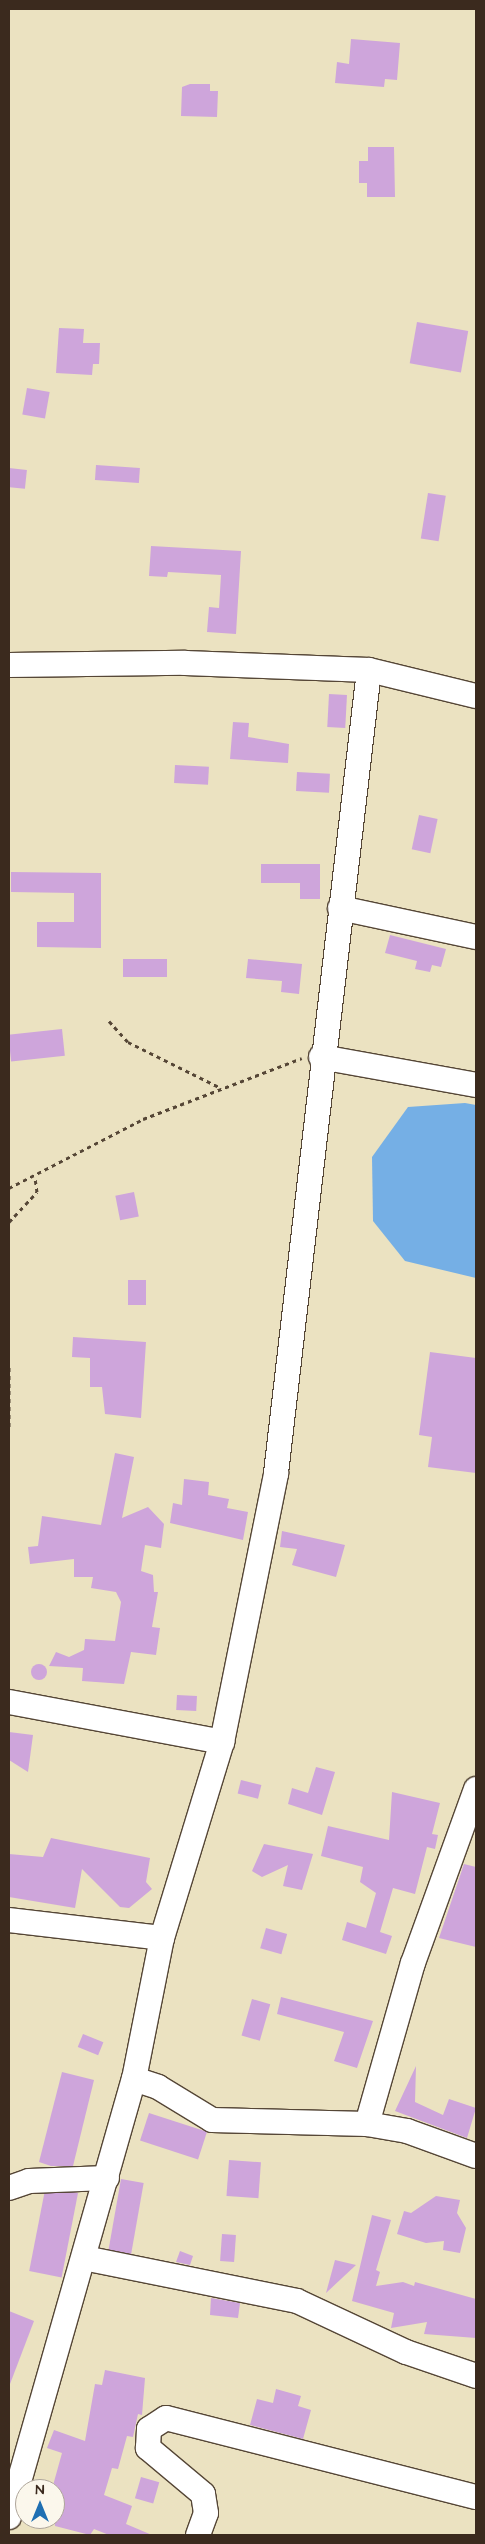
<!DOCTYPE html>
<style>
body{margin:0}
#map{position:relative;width:485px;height:2544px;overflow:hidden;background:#ebe2c1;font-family:"Architects Daughter",sans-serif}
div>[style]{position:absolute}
.water>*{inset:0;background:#75afe5}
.building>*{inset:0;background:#cea5db;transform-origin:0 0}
.round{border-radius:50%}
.path>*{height:3px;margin-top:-1.5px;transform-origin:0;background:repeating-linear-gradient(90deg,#554636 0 4px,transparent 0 8px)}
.roads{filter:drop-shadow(1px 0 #554636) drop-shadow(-1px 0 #554636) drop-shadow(0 1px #554636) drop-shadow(0 -1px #554636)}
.minor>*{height:24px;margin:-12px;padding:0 12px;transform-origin:12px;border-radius:12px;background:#fff}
span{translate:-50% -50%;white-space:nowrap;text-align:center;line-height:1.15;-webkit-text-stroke:5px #fbf7ec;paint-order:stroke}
.frame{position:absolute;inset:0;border:10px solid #3b2a1e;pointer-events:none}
.north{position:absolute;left:15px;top:2479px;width:50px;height:50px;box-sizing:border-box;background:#fbf7ec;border:1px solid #aea59a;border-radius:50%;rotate:0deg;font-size:14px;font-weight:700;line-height:20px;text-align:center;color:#3b2a1e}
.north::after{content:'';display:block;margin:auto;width:18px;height:22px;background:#1f6fb2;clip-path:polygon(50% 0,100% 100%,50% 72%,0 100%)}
</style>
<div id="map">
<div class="water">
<i style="clip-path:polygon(465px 1103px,476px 1105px,476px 1278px,405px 1261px,373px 1221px,372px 1157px,408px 1107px)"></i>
</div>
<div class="building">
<i style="clip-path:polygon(351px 39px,400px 43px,397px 80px,385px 79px,384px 87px,335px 83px,337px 62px,349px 64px)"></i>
<i style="clip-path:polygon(190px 84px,210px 84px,210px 91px,218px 91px,217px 117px,181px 116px,182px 87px)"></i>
<i style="clip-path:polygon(368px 147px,394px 147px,395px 197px,367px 197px,367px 183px,359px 183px,359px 161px,368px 161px)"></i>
<i style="left:417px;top:322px;width:52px;height:42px;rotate:10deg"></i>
<i style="clip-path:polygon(59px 328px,84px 329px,83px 343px,100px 343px,99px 364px,93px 364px,92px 375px,56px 373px)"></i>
<i style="left:27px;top:388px;width:23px;height:27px;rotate:10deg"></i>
<i style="left:96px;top:465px;width:44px;height:15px;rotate:4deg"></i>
<i style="left:9px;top:468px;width:18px;height:19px;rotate:6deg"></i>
<i style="left:428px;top:493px;width:18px;height:46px;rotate:9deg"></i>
<i style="clip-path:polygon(151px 546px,241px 551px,236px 634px,207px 632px,209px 607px,219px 608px,221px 575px,168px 572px,167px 577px,149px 576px)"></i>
<i style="left:329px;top:694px;width:18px;height:33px;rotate:3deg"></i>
<i style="clip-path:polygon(233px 722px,249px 723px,248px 737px,289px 744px,288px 763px,230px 759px)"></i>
<i style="left:175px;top:765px;width:34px;height:18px;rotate:3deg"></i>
<i style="left:297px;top:772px;width:33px;height:19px;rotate:3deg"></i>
<i style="left:419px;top:815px;width:19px;height:35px;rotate:12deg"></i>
<i style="clip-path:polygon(261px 864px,320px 864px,320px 899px,300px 899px,300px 883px,261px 883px)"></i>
<i style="clip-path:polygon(11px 872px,101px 873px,101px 948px,37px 947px,37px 922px,74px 922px,74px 893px,11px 892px)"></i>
<i style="clip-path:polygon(390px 935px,446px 949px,441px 967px,432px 965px,430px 972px,415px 969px,417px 961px,385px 953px)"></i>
<i style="left:123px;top:959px;width:44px;height:18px"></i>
<i style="clip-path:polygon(248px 959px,302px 964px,299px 994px,281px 992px,282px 981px,246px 978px)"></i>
<i style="left:62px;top:1029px;width:27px;height:54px;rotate:84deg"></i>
<i style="left:134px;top:1192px;width:25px;height:19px;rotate:79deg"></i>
<i style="left:128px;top:1280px;width:18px;height:25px"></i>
<i style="clip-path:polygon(73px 1337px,146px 1342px,141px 1418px,105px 1414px,102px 1387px,90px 1387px,90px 1358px,72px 1357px)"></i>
<i style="clip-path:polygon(430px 1352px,476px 1358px,476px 1473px,428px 1467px,432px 1437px,419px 1435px)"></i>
<i style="clip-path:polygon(115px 1453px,134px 1457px,122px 1518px,148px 1507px,164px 1524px,161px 1548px,145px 1545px,141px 1571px,153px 1575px,154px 1592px,158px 1592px,152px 1627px,160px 1628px,156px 1655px,131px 1652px,124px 1684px,82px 1681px,83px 1668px,49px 1666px,56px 1652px,69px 1657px,84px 1650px,85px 1639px,115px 1641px,121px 1602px,116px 1592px,91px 1588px,93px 1577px,74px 1577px,74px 1559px,30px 1564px,28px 1547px,38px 1546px,42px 1516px,101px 1525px)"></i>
<i style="clip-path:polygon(184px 1479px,209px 1482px,208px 1495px,229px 1499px,227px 1508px,248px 1512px,243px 1540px,170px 1523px,173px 1503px,182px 1505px)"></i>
<i style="clip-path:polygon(282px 1531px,345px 1545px,336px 1577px,292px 1565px,297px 1549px,280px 1547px)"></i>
<i class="round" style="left:31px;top:1664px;width:16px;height:16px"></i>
<i style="left:177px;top:1695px;width:20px;height:15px;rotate:3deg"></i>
<i style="clip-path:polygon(9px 1732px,33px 1735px,28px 1772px,9px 1760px)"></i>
<i style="clip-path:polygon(316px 1767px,335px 1772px,322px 1815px,288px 1804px,292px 1788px,308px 1793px)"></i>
<i style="left:241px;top:1780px;width:21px;height:14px;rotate:14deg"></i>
<i style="clip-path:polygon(392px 1792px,440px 1803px,432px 1834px,438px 1835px,435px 1849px,427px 1847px,415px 1894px,393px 1888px,380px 1932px,392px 1936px,386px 1954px,342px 1940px,347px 1922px,366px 1928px,376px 1893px,360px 1882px,363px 1867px,321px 1856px,328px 1826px,389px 1840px)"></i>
<i style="clip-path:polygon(51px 1838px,150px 1858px,146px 1882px,152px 1889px,129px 1908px,120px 1907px,82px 1869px,75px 1908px,9px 1897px,9px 1854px,43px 1857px)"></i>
<i style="clip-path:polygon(264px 1844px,313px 1854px,302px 1890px,283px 1886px,288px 1865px,262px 1877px,252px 1871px)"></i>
<i style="clip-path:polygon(464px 1864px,476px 1867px,476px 1947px,439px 1938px)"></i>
<i style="left:266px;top:1928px;width:22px;height:21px;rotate:16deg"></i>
<i style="clip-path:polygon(281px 1997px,373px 2021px,357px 2068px,334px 2061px,344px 2032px,277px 2014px)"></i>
<i style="left:252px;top:1999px;width:19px;height:38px;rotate:16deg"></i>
<i style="left:83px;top:2034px;width:22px;height:14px;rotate:22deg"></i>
<i style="clip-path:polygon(416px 2066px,415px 2102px,443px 2115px,449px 2099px,476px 2108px,467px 2138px,395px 2111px)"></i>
<i style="clip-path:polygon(62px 2072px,94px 2080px,73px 2166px,51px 2166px,39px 2162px)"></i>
<i style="left:149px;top:2113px;width:61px;height:29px;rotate:18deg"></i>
<i style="left:229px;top:2160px;width:32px;height:36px;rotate:4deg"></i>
<i style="left:121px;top:2179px;width:23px;height:72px;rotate:10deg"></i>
<i style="left:78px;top:2193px;width:86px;height:33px;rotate:101deg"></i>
<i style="clip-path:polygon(436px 2196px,460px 2200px,457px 2213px,466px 2228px,460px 2253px,443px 2250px,444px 2241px,426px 2243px,397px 2234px,404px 2211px,411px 2213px)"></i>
<i style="clip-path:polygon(372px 2215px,391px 2220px,376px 2270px,380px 2272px,376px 2286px,403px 2282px,414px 2286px,415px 2282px,476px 2299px,476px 2338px,424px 2334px,427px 2322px,391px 2328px,394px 2313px,352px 2301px)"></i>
<i style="left:222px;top:2234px;width:14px;height:27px;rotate:4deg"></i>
<i style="clip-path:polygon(180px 2251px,193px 2256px,190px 2265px,176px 2262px)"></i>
<i style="clip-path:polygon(335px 2260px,356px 2265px,326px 2293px)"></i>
<i style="clip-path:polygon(211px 2298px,240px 2303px,238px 2318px,210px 2315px)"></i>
<i style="clip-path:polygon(9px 2311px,34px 2321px,10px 2384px,9px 2384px)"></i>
<i style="clip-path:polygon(105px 2370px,145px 2378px,142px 2415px,138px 2414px,133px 2437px,127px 2436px,118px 2469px,112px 2468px,104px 2495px,132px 2506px,126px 2524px,152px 2535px,109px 2535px,94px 2529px,90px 2535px,55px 2526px,52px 2489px,62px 2453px,47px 2448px,54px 2430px,85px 2441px,95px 2384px,102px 2385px)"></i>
<i style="clip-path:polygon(276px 2389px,301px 2396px,298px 2406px,311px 2410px,303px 2439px,250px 2425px,257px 2399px,273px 2403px)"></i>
<i style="left:141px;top:2477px;width:19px;height:22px;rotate:16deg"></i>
</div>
<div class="path">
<i style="left:109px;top:1021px;width:28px;rotate:48deg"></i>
<i style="left:128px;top:1042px;width:104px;rotate:26.3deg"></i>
<i style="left:9px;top:1188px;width:151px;rotate:-27.2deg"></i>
<i style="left:143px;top:1119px;width:170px;rotate:-21deg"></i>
<i style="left:9px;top:1222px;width:41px;rotate:-47deg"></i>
<i style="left:37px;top:1192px;width:15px;rotate:-98deg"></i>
<i style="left:9px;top:1367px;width:61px;rotate:90deg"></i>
</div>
<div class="roads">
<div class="minor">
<i style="left:9px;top:665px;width:176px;rotate:-0.7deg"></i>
<i style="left:185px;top:663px;width:184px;rotate:2.2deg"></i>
<i style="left:340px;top:908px;width:139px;rotate:12deg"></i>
<i style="left:321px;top:1057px;width:158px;rotate:10.2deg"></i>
<i style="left:9px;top:1702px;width:217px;rotate:10.6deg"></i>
<i style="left:9px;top:1920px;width:154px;rotate:6.7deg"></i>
<i style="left:134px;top:2079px;width:25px;rotate:18deg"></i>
<i style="left:158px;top:2087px;width:63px;rotate:31.4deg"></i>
<i style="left:212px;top:2120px;width:155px;rotate:1.5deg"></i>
<i style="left:367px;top:2124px;width:41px;rotate:9.9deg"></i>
<i style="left:407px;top:2131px;width:73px;rotate:19.9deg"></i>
<i style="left:367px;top:2124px;width:167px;rotate:-74.1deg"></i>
<i style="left:413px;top:1963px;width:185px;rotate:-70.1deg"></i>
<i style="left:9px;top:2188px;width:21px;rotate:-19deg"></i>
<i style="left:29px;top:2181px;width:78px;rotate:-2.2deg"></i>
<i style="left:84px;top:2258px;width:217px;rotate:11.4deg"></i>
<i style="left:297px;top:2301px;width:120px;rotate:25.1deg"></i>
<i style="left:406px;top:2352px;width:74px;rotate:18.9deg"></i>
<i style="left:9px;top:2517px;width:455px;rotate:-74.1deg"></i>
<i style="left:134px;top:2079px;width:144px;rotate:-78.8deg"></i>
<i style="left:162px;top:1938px;width:205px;rotate:-73deg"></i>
<i style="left:222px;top:1742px;width:274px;rotate:-78.6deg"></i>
<i style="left:276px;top:1473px;width:808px;rotate:-83.39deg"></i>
<i style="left:369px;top:670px;width:110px;rotate:13.7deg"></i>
<i style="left:198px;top:2535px;width:23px;rotate:-70deg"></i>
<i style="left:206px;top:2513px;width:19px;rotate:-99deg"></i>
<i style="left:203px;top:2494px;width:72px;rotate:-140.1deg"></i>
<i style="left:148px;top:2448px;width:19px;rotate:-87deg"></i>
<i style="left:149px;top:2429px;width:20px;rotate:-33deg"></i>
<i style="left:166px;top:2418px;width:320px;rotate:14.3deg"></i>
</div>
</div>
<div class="frame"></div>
<div class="north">N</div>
</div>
